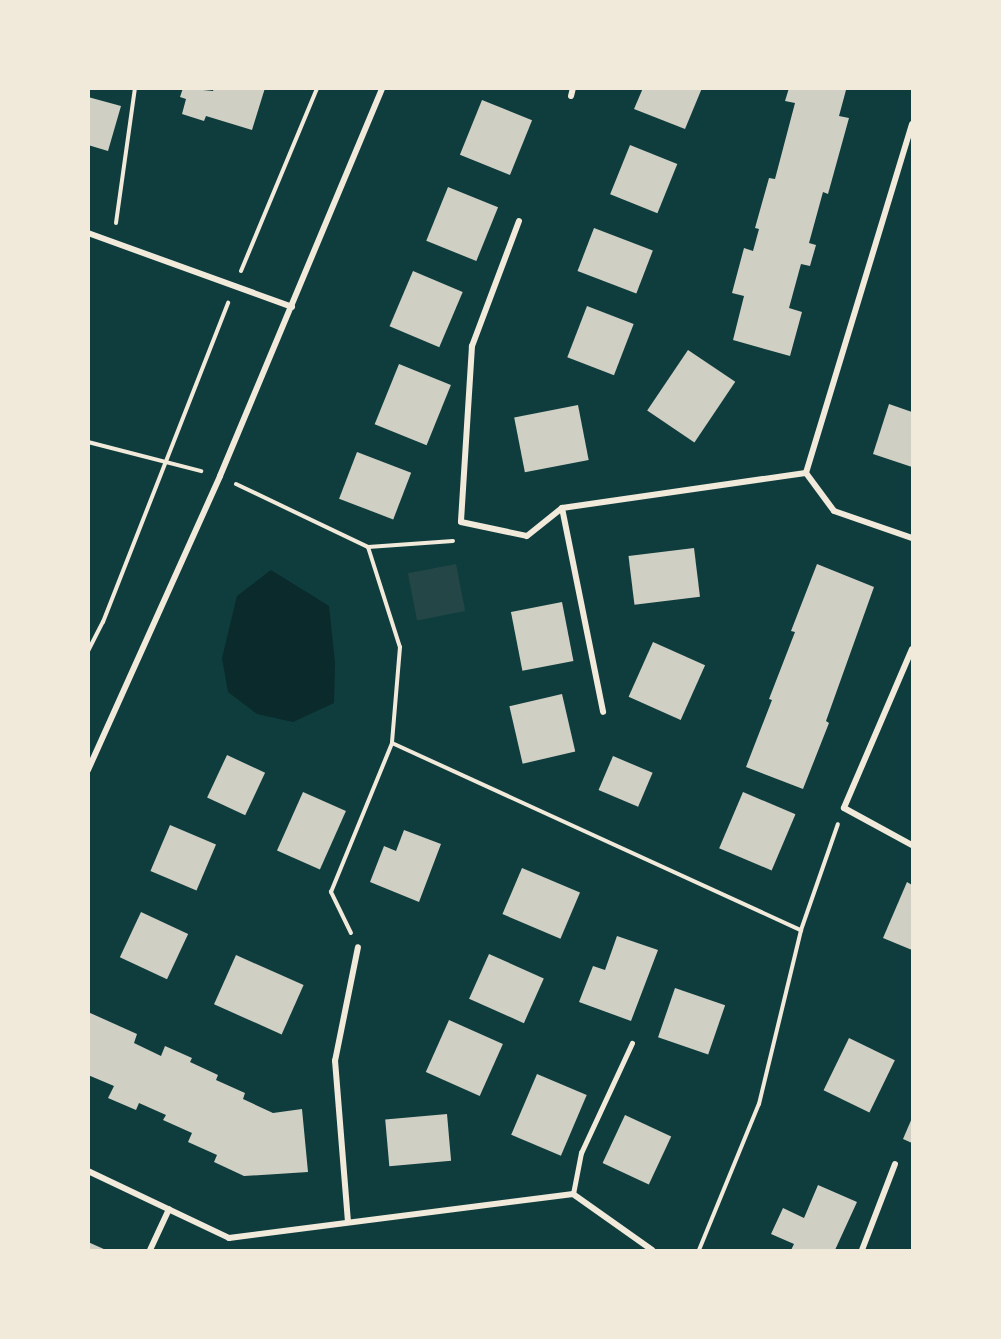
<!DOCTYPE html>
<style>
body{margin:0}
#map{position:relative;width:1001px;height:1339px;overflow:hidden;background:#0f3d3e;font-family:Figtree,sans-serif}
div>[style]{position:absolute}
.green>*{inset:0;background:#244646;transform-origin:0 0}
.water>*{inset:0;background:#0a2a2b}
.building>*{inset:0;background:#cfcfc3;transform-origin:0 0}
.path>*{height:4px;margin:-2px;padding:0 2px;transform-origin:2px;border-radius:2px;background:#f1e9da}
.service>*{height:4.5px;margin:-2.25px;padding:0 2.25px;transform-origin:2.25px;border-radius:2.25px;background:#f1e9da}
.minor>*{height:6px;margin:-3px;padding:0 3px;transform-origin:3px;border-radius:3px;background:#f1e9da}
span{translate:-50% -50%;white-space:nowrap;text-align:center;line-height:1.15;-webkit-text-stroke:6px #f1e9da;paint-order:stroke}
.frame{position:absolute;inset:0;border:90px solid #f1e9da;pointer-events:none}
</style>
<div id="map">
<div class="green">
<i style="left:456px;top:564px;width:48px;height:49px;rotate:79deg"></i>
</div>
<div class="water">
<i style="clip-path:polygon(271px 570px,329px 606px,335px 663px,334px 703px,293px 722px,257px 714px,228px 692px,222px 658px,237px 596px)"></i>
</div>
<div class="building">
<i style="clip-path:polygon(183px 88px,213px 91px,214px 88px,265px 88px,252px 130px,206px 116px,204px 121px,182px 114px,186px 99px,180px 97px)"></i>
<i style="clip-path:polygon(643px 88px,702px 88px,685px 129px,634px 109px)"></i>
<i style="clip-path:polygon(789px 88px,846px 90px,839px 116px,849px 118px,828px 194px,823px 192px,809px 243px,816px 245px,810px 266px,801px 264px,789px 308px,802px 312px,790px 356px,733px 340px,744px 296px,732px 293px,744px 248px,753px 251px,759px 229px,755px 228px,769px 178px,775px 179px,795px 103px,785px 101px)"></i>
<i style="clip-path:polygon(88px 97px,121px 106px,108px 151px,88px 145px)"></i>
<i style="left:482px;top:100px;width:54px;height:59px;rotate:22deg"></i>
<i style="left:630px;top:145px;width:51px;height:53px;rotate:22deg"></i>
<i style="left:448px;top:187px;width:54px;height:58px;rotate:22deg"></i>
<i style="left:594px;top:228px;width:63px;height:46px;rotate:21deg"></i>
<i style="left:413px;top:271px;width:54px;height:60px;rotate:23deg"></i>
<i style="left:587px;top:306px;width:50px;height:55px;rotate:21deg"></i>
<i style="left:688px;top:350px;width:57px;height:73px;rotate:34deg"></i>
<i style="left:399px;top:364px;width:56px;height:65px;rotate:22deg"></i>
<i style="clip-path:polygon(889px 404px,912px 412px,912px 467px,873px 454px)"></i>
<i style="left:578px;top:405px;width:56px;height:65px;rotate:79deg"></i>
<i style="left:357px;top:452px;width:58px;height:50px;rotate:21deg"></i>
<i style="left:694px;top:548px;width:49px;height:66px;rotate:83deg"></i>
<i style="clip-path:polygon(817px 564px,874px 587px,826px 721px,829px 723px,803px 789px,746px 767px,772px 700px,769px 699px,795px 632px,791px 631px)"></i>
<i style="left:562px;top:602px;width:60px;height:52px;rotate:79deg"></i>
<i style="left:653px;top:642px;width:57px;height:60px;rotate:24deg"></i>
<i style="left:562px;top:694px;width:59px;height:54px;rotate:77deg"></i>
<i style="left:227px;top:755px;width:42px;height:47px;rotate:25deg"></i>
<i style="left:613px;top:756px;width:43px;height:37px;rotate:23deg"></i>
<i style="left:303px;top:792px;width:47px;height:64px;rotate:24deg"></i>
<i style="left:743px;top:792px;width:57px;height:61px;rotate:23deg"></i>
<i style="left:170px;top:825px;width:50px;height:50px;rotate:23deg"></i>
<i style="clip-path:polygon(404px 830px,441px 844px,419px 902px,370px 882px,384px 846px,396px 851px)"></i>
<i style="left:522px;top:868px;width:63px;height:50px;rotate:23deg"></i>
<i style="clip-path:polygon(907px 882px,912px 885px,912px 950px,883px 938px)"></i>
<i style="left:141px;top:912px;width:52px;height:50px;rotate:25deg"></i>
<i style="clip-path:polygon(617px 936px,658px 950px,631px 1021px,579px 1002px,593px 966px,605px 970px)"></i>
<i style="left:489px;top:954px;width:60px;height:49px;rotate:24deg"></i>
<i style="left:236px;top:955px;width:74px;height:54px;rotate:24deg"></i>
<i style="left:675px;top:988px;width:53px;height:52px;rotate:19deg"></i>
<i style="clip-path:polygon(88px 1012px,137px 1034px,134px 1043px,161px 1056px,165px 1046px,192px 1058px,190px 1062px,218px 1075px,216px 1080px,245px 1093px,243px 1099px,273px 1113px,302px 1109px,308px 1172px,244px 1176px,214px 1162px,217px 1155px,188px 1142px,192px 1133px,163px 1120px,166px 1115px,139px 1103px,136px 1110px,108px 1098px,114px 1086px,88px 1075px)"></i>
<i style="left:449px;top:1020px;width:59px;height:57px;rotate:24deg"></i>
<i style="left:849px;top:1038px;width:51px;height:58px;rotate:26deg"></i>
<i style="left:537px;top:1074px;width:54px;height:66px;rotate:23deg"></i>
<i style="left:447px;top:1114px;width:47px;height:62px;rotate:85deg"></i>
<i style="left:625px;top:1115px;width:51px;height:53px;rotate:25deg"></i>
<i style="clip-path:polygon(912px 1118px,912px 1143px,903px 1139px)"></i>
<i style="clip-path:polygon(818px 1185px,857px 1202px,835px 1250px,791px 1250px,794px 1244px,771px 1234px,783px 1208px,804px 1218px)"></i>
<i style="clip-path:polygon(88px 1242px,106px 1250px,88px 1250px)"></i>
</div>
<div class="path">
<i style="left:116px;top:223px;width:136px;rotate:-82deg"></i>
<i style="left:241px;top:271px;width:198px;rotate:-67.4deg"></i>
<i style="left:88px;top:442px;width:117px;rotate:14.4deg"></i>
<i style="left:236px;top:484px;width:146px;rotate:25.5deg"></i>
<i style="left:453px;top:541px;width:85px;rotate:176deg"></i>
<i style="left:368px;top:547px;width:105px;rotate:72.3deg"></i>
<i style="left:400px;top:647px;width:96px;rotate:94.8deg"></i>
<i style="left:392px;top:743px;width:450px;rotate:24.6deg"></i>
<i style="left:88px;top:651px;width:33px;rotate:-63deg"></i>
<i style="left:103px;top:622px;width:343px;rotate:-68.6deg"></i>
<i style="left:351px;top:933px;width:46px;rotate:-116deg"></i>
<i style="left:331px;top:892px;width:161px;rotate:-67.7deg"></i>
<i style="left:699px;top:1250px;width:158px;rotate:-67.7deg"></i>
<i style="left:759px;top:1104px;width:179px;rotate:-76.4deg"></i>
<i style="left:801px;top:930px;width:112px;rotate:-70.8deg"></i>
</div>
<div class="service">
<i style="left:573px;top:1194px;width:42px;rotate:-79deg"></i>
<i style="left:581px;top:1153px;width:121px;rotate:-65.1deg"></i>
</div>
<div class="minor">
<i style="left:571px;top:96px;width:8px;rotate:-76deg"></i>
<i style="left:912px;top:124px;width:365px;rotate:106.9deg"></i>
<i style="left:806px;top:473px;width:47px;rotate:53.6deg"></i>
<i style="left:834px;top:511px;width:83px;rotate:19.1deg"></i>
<i style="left:519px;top:221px;width:134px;rotate:110.6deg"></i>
<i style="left:472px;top:346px;width:176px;rotate:93.6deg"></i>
<i style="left:461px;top:522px;width:67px;rotate:12deg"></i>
<i style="left:527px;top:536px;width:45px;rotate:-38.7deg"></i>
<i style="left:562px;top:508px;width:246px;rotate:-8.2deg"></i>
<i style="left:88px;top:233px;width:217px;rotate:19.9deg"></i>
<i style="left:562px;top:508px;width:208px;rotate:78.6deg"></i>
<i style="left:912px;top:649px;width:173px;rotate:113.2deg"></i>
<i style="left:844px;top:808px;width:77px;rotate:28.6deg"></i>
<i style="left:88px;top:770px;width:322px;rotate:-65.8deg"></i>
<i style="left:220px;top:476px;width:420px;rotate:-67.3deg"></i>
<i style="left:88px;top:1171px;width:156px;rotate:25.4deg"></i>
<i style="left:229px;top:1238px;width:347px;rotate:-7.3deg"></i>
<i style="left:573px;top:1194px;width:97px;rotate:35.3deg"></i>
<i style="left:348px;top:1222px;width:162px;rotate:-94.6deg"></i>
<i style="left:335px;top:1061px;width:116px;rotate:-78.6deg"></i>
<i style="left:150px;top:1250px;width:45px;rotate:-65.1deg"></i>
<i style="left:862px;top:1250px;width:92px;rotate:-69deg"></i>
</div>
<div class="frame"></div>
</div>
